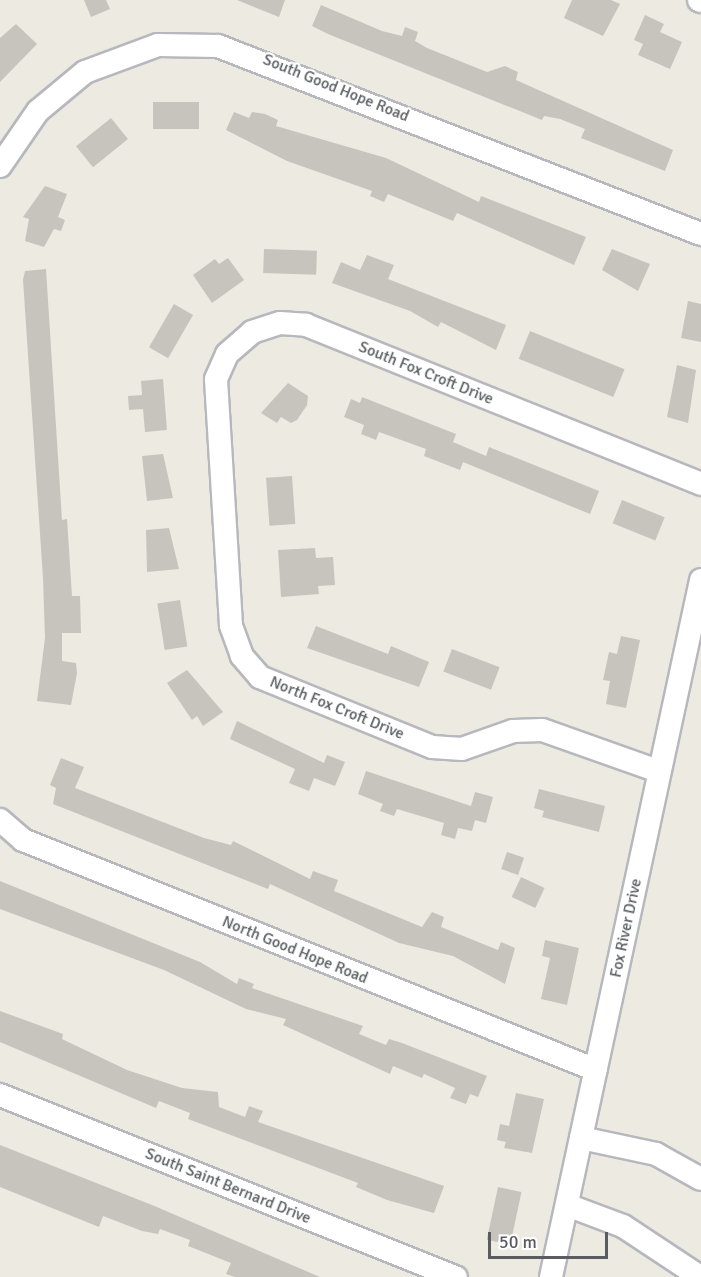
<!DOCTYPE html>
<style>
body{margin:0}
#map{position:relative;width:701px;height:1277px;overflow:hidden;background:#eceae1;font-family:Signika,sans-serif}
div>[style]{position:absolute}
.building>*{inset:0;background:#c7c4be;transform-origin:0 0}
.roads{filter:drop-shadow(2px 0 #b7b8bd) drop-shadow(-2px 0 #b7b8bd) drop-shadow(0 2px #b7b8bd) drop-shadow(0 -2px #b7b8bd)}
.minor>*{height:22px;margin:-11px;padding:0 11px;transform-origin:11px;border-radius:11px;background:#fff}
span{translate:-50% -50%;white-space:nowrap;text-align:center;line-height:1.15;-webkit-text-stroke:4.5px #fff;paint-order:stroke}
.street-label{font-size:16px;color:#5a5c61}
.scale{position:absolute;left:488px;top:1232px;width:120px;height:27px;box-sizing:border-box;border:3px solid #5a5c61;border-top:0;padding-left:8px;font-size:18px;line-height:21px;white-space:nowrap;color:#5a5c61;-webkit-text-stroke:4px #fff;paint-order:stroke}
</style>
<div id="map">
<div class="building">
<i style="clip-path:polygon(84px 0,106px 0,110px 9px,91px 17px)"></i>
<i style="clip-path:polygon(237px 0,285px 0,279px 17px)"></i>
<i style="clip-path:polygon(572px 0,611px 0,620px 4px,603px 36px,564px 18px)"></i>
<i style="clip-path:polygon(321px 5px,382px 31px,402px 36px,405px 27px,418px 32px,415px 41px,427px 48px,487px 72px,505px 66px,518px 72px,516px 80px,673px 150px,665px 171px,581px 138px,585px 129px,560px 119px,544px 116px,542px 120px,328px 34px,312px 26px)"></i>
<i style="clip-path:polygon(645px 15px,664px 24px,660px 32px,682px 42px,670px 69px,638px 55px,643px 44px,634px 40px)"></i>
<i style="clip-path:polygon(16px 24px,37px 44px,0 82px,0 38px)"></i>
<i style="left:199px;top:102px;width:27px;height:46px;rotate:90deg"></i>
<i style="clip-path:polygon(234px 112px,249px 118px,252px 112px,265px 114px,278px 120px,276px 126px,386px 158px,479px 202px,481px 196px,586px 237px,574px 265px,457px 213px,453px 221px,388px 194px,384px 202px,370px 196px,372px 191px,287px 161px,226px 130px)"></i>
<i style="left:111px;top:118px;width:27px;height:45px;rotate:51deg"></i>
<i style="clip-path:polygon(45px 186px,67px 194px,58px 217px,65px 220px,61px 231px,54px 229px,44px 247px,25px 241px,29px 219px,23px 217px)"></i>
<i style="left:264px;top:249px;width:53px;height:24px;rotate:2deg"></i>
<i style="clip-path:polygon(612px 249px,650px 264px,638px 291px,602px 270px)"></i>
<i style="clip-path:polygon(367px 255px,394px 265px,388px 279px,506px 325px,496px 350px,441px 322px,438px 327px,410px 311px,332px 283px,341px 262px,360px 270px)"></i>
<i style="clip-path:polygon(228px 258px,244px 280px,212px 303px,193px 275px,215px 259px,219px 264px)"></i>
<i style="clip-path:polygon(46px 269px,62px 520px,67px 519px,72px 596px,80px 596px,81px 633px,62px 633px,62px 661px,76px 663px,77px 673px,71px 705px,37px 701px,45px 638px,43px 578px,23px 280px,25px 271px)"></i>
<i style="clip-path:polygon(688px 301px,701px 304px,701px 342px,681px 338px)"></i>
<i style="left:174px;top:304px;width:22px;height:50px;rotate:30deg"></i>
<i style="left:530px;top:331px;width:102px;height:30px;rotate:22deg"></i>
<i style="clip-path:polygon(677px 365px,696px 370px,688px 423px,667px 417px)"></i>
<i style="clip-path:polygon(163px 379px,167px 430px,145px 432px,143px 409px,129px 410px,128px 396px,142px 395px,141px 381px)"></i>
<i style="clip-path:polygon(288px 383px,308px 396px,307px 405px,297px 420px,291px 423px,281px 417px,277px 423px,261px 413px)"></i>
<i style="clip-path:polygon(362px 397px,456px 434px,453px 442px,486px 456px,489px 447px,599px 491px,590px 514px,463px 462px,460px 470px,424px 456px,426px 449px,379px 432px,376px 440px,361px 434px,364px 425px,344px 417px,351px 399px,360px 403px)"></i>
<i style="clip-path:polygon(163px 454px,173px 498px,147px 501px,142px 456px)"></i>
<i style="left:292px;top:476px;width:48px;height:26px;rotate:86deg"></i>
<i style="left:622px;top:500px;width:46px;height:25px;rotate:22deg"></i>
<i style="clip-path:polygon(169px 528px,179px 569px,147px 572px,146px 530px)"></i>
<i style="clip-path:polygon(315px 548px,316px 558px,333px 557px,335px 585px,318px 586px,319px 594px,281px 597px,278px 550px)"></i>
<i style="left:180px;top:600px;width:47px;height:23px;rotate:81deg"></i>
<i style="clip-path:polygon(316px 626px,388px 654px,391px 646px,429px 662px,419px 687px,307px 648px)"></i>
<i style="clip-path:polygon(621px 636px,640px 640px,626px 708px,606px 704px,610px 681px,603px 680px,609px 652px,617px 654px)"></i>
<i style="left:452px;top:649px;width:51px;height:24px;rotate:21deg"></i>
<i style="clip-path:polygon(187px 670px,223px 712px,203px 726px,197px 716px,192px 720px,167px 683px)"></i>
<i style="clip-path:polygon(237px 721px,324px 763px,327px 755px,345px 762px,335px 786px,314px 778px,309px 791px,289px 783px,295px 769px,230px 739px)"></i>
<i style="clip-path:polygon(61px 758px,84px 767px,75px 788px,204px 838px,231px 845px,233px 841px,310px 879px,313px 871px,338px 880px,334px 891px,422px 927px,432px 912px,444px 917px,441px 927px,498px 950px,501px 942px,515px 948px,505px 984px,453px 956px,399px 943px,270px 884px,268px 889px,53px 804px,56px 788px,50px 785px)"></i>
<i style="clip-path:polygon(366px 771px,471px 806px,475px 792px,493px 797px,486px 823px,475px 820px,472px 831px,458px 828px,455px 839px,441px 835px,444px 823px,397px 809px,394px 816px,380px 811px,383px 804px,358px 794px)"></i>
<i style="clip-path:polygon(539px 789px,605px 806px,599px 832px,542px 817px,544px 811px,534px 808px)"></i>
<i style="left:507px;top:852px;width:18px;height:18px;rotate:19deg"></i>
<i style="left:521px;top:877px;width:26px;height:22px;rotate:25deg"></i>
<i style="clip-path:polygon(0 881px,200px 962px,237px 984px,239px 978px,254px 984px,252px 988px,363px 1026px,359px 1034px,386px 1045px,389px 1039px,402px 1043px,487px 1076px,478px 1097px,470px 1094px,466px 1104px,450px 1098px,455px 1088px,424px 1074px,422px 1078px,393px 1066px,390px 1074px,283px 1025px,286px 1019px,246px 1009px,164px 970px,0 909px)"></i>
<i style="clip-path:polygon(545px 940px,579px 948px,567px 1005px,541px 999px,550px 958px,542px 956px)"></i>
<i style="clip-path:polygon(0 1011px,63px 1034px,62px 1039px,127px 1070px,182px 1088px,218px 1092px,219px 1107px,245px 1117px,249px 1106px,263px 1111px,258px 1122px,444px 1186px,434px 1213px,387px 1200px,356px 1187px,358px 1183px,188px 1119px,190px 1113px,159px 1101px,156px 1108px,0 1042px)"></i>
<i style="clip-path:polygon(516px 1093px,544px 1099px,532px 1153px,504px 1148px,506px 1142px,497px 1140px,500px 1124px,509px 1126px)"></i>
<i style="clip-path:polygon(0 1145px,152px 1205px,320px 1277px,235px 1277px,226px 1274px,231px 1263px,188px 1246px,190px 1240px,160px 1229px,158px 1234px,142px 1231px,103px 1216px,99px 1227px,0 1187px)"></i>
<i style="left:498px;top:1187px;width:24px;height:54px;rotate:12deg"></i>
</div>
<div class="roads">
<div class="minor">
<i style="left:699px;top:0;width:2px;rotate:27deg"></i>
<i style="left:0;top:166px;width:67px;rotate:-55.4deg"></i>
<i style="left:38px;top:111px;width:61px;rotate:-39.7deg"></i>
<i style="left:85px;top:72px;width:78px;rotate:-20.3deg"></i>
<i style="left:158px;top:45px;width:60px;rotate:1deg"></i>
<i style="left:218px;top:46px;width:518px;rotate:21.27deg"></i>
<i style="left:658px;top:771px;width:123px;rotate:-160.5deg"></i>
<i style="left:542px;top:730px;width:29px;rotate:178deg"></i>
<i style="left:513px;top:731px;width:54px;rotate:160.6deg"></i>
<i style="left:462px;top:749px;width:30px;rotate:-176deg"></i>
<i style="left:432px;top:747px;width:186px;rotate:-157.9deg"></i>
<i style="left:260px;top:677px;width:28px;rotate:-131deg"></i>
<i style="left:242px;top:656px;width:33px;rotate:-110deg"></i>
<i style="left:231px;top:625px;width:246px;rotate:-93.5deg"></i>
<i style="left:216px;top:379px;width:27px;rotate:-66deg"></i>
<i style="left:227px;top:354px;width:33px;rotate:-41deg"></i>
<i style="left:252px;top:332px;width:29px;rotate:-18deg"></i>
<i style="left:280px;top:323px;width:26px;rotate:4deg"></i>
<i style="left:306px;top:325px;width:426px;rotate:21.9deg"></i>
<i style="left:0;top:820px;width:30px;rotate:41deg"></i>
<i style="left:23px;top:840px;width:617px;rotate:21.87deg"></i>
<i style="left:0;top:1095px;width:491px;rotate:21.8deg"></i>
<i style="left:581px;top:1138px;width:77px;rotate:12deg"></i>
<i style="left:656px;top:1154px;width:51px;rotate:29.1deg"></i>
<i style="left:567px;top:1205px;width:60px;rotate:20.6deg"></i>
<i style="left:623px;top:1226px;width:92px;rotate:33.5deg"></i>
<i style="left:551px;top:1277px;width:713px;rotate:-77.85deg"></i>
</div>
</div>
<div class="street-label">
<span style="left:336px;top:88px;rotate:22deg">South Good Hope Road</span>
<span style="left:426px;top:373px;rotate:22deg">South Fox Croft Drive</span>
<span style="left:337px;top:708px;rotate:22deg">North Fox Croft Drive</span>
<span style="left:626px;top:928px;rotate:-78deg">Fox River Drive</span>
<span style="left:295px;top:950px;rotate:22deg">North Good Hope Road</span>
<span style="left:228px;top:1186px;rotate:22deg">South Saint Bernard Drive</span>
</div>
<div class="scale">50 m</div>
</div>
